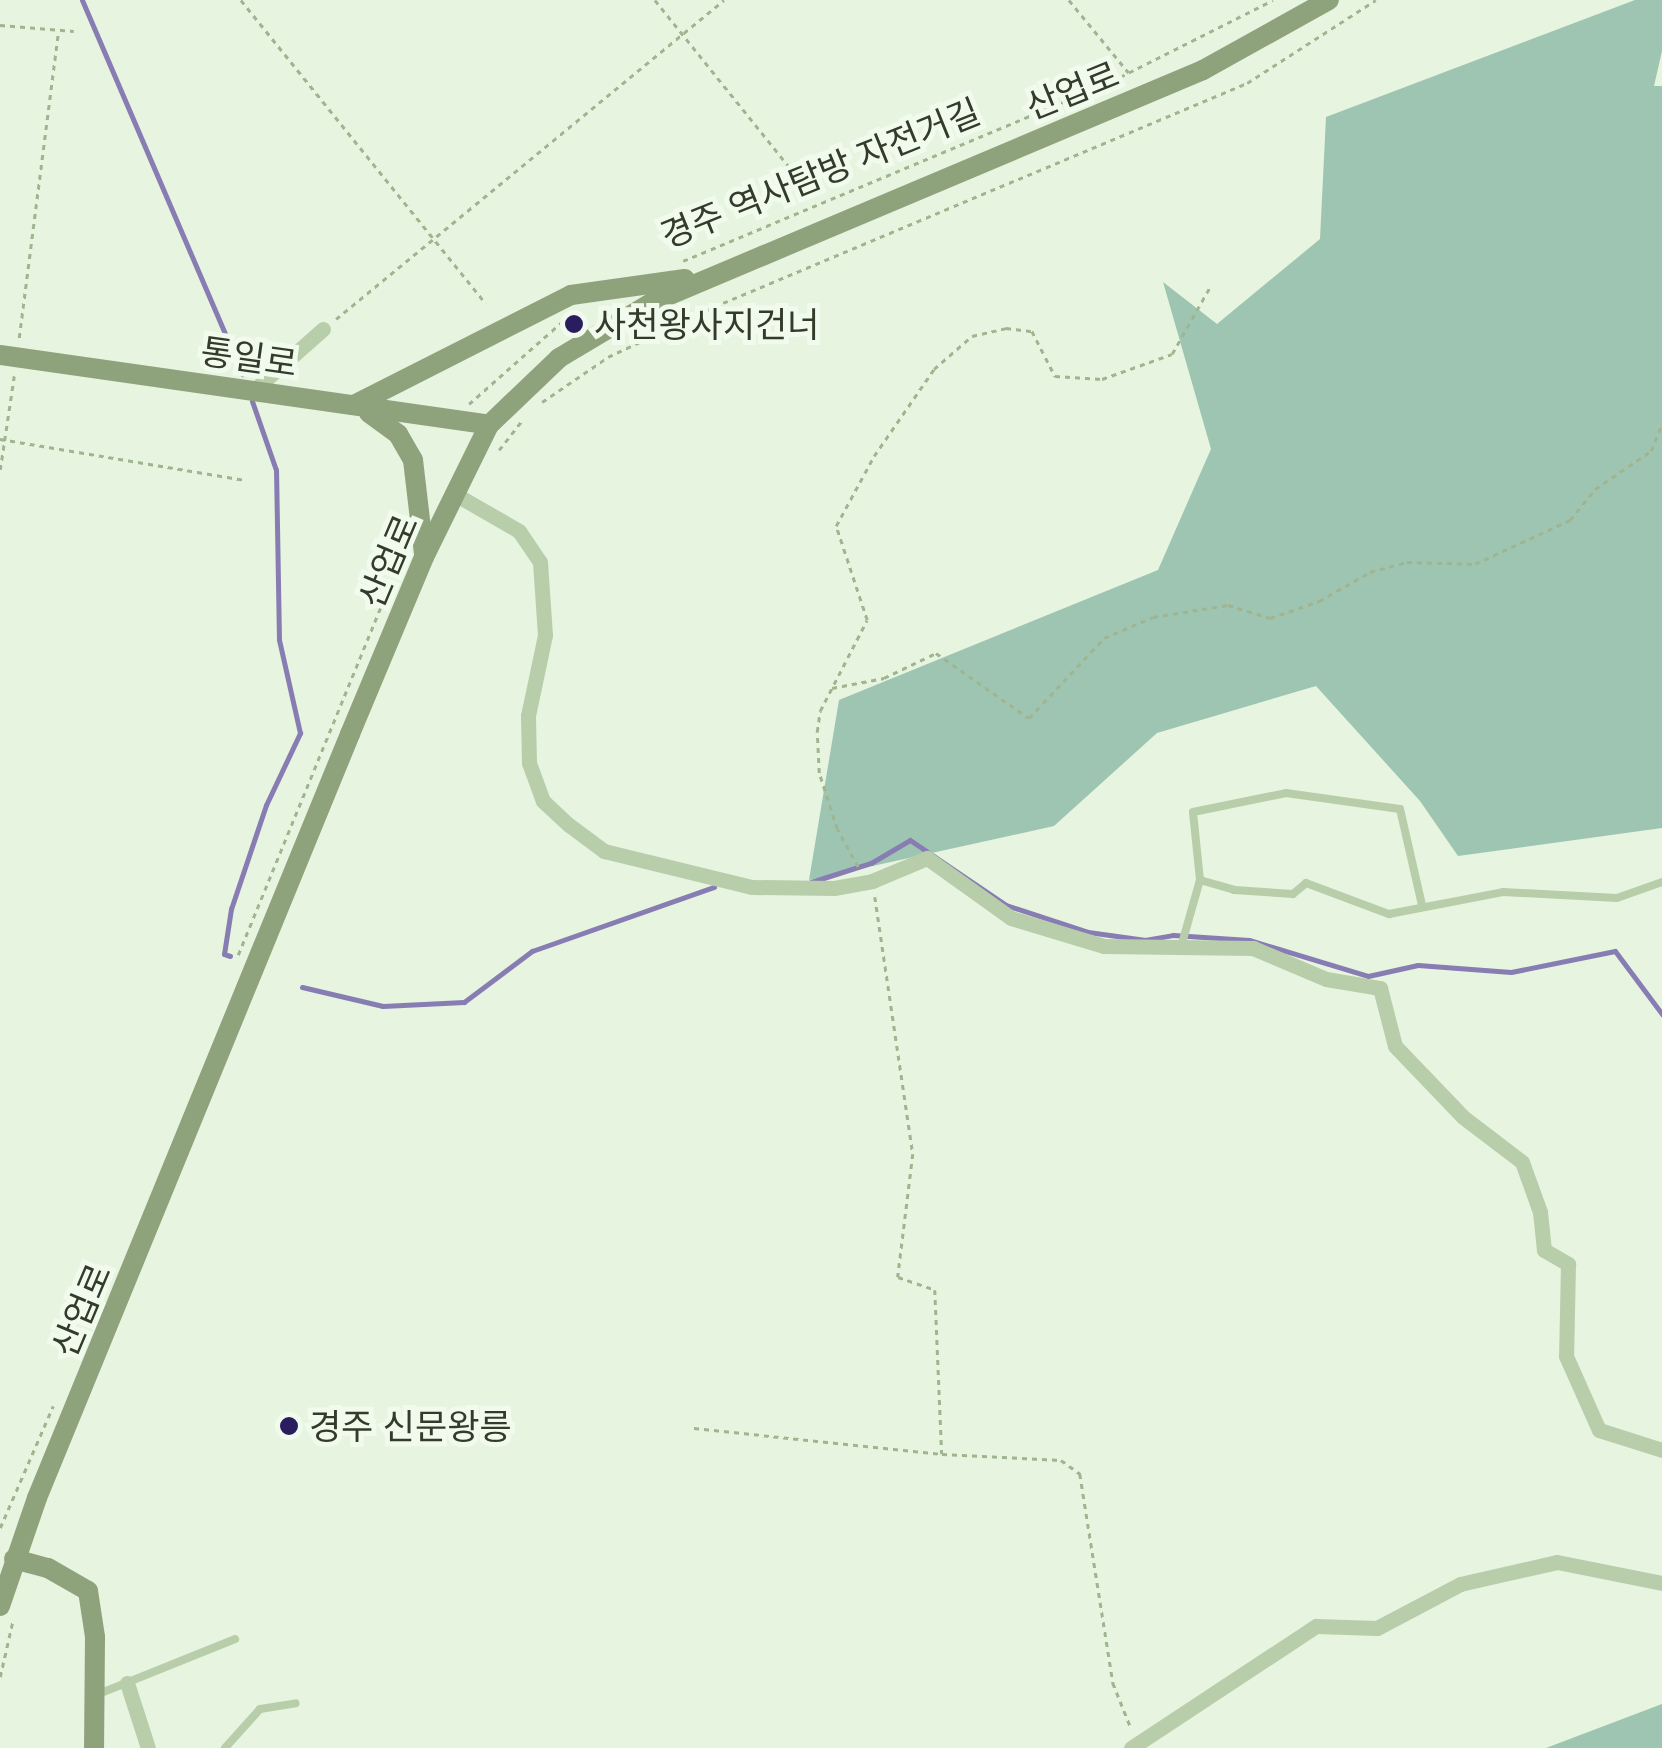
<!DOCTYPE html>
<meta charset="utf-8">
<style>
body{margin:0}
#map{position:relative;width:1662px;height:1748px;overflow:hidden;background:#e6f4e0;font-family:"PT Sans","Noto Sans KR",sans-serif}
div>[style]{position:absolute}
.green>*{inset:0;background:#9ec5b1}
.stream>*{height:5px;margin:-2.5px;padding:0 2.5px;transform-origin:2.5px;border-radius:2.5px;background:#877db3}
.path>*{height:2.5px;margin-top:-1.25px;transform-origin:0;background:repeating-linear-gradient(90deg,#9fb590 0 5px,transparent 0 10px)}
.lane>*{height:8px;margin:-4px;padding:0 4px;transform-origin:4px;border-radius:4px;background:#b8ceaa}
.street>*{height:15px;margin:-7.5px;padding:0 7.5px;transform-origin:7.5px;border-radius:7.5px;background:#b8ceaa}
.secondary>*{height:20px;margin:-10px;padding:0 10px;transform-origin:10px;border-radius:10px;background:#8ea27b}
.dots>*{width:28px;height:28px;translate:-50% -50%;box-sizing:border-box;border:5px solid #f1fbed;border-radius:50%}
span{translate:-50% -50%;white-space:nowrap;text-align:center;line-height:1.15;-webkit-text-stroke:10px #f1fbed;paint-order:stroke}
.street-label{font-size:35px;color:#333b2a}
.poi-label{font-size:35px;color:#333b2a}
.left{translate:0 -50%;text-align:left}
</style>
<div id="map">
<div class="green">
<i style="clip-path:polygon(1635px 0,1662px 0,1662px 51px,1654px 86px,1662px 86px,1662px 828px,1458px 856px,1420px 801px,1316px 686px,1157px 733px,1054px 826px,809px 880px,839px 700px,1158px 570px,1211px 449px,1163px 282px,1217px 324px,1320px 239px,1326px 117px)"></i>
<i style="clip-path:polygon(1662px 1704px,1662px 1748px,1546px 1748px)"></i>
</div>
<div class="stream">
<i style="left:82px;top:0;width:407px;rotate:66.8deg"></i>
<i style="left:811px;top:882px;width:63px;rotate:-17.6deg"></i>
<i style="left:871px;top:863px;width:45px;rotate:-30.5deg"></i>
<i style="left:910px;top:840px;width:116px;rotate:34.1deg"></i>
<i style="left:1006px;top:905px;width:86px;rotate:18.2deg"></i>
<i style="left:1088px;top:932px;width:58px;rotate:8deg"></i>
<i style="left:1145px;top:940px;width:28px;rotate:-10deg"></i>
<i style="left:1173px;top:935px;width:76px;rotate:3.8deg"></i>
<i style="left:1249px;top:940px;width:124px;rotate:16.8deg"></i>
<i style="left:1368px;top:976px;width:51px;rotate:-12.4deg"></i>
<i style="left:1418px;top:965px;width:93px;rotate:4.3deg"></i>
<i style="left:1511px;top:972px;width:106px;rotate:-11.4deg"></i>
<i style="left:1615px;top:951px;width:79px;rotate:53.3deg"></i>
<i style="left:230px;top:956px;width:6px;rotate:-162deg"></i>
<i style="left:224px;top:954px;width:46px;rotate:-81.2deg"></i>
<i style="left:231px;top:909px;width:110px;rotate:-71.4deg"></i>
<i style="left:266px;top:805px;width:80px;rotate:-64.7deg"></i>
<i style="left:300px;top:733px;width:95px;rotate:-102.7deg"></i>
<i style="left:279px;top:640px;width:170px;rotate:-91deg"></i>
<i style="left:276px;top:470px;width:73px;rotate:-109.2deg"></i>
<i style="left:302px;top:987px;width:83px;rotate:13.2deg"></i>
<i style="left:383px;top:1006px;width:81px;rotate:-2.8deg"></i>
<i style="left:464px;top:1002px;width:85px;rotate:-36.9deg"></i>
<i style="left:532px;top:951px;width:193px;rotate:-19.4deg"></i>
</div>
<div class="path">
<i style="left:241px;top:0;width:390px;rotate:51.1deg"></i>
<i style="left:655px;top:0;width:238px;rotate:51.2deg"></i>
<i style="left:1069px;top:0;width:94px;rotate:50.6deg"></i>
<i style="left:0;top:25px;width:74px;rotate:4.6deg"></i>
<i style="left:683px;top:261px;width:454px;rotate:-22.7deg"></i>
<i style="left:1102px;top:86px;width:191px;rotate:-26.7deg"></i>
<i style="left:336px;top:319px;width:502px;rotate:-39.43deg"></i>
<i style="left:19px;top:338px;width:308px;rotate:-82.7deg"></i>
<i style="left:542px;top:402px;width:80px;rotate:-34.3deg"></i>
<i style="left:608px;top:357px;width:127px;rotate:-25.2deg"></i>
<i style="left:723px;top:303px;width:568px;rotate:-22.77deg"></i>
<i style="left:1247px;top:83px;width:153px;rotate:-32.8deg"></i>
<i style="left:469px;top:404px;width:127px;rotate:-41.5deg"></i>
<i style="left:0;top:439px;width:247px;rotate:9.5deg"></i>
<i style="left:499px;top:450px;width:37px;rotate:-52deg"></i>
<i style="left:0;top:470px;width:95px;rotate:-81.5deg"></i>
<i style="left:832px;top:688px;width:53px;rotate:-10.9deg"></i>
<i style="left:884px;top:678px;width:58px;rotate:-25.7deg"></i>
<i style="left:936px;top:653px;width:113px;rotate:35deg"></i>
<i style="left:1029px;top:718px;width:110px;rotate:-46.8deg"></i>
<i style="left:1104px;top:638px;width:53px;rotate:-23.2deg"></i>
<i style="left:1153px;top:617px;width:76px;rotate:-9.1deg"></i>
<i style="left:1228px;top:605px;width:44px;rotate:17.2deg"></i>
<i style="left:1270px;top:618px;width:52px;rotate:-19.1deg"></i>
<i style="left:1319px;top:601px;width:59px;rotate:-29.6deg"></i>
<i style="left:1370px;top:572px;width:38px;rotate:-15deg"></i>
<i style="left:1407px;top:562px;width:68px;rotate:1.7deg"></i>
<i style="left:1475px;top:564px;width:105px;rotate:-24.9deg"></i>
<i style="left:1570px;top:520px;width:40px;rotate:-51deg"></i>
<i style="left:1595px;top:489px;width:68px;rotate:-34.2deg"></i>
<i style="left:1651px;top:451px;width:29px;rotate:-68deg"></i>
<i style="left:858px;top:867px;width:43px;rotate:-118.9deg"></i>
<i style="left:837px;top:829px;width:59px;rotate:-107.8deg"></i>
<i style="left:819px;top:773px;width:41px;rotate:-92.8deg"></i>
<i style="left:817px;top:732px;width:21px;rotate:-82deg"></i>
<i style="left:820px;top:711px;width:102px;rotate:-62.7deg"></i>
<i style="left:867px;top:620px;width:99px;rotate:-108.3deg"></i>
<i style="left:836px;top:526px;width:80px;rotate:-61.5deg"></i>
<i style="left:874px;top:456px;width:106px;rotate:-55.4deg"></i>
<i style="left:934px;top:369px;width:50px;rotate:-41deg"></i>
<i style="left:972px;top:336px;width:35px;rotate:-13deg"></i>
<i style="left:1006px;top:328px;width:26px;rotate:7deg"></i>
<i style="left:1032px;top:331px;width:51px;rotate:62.9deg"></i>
<i style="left:1055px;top:376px;width:47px;rotate:3.7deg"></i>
<i style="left:1102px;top:379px;width:74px;rotate:-19.7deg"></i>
<i style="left:1172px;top:354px;width:79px;rotate:-60.5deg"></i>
<i style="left:875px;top:897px;width:260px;rotate:81.6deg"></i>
<i style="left:913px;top:1154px;width:124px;rotate:97deg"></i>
<i style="left:898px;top:1277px;width:39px;rotate:19deg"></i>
<i style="left:935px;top:1290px;width:164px;rotate:87.6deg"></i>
<i style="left:942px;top:1454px;width:119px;rotate:2.9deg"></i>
<i style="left:1061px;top:1460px;width:24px;rotate:36deg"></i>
<i style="left:1080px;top:1474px;width:212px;rotate:81deg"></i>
<i style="left:1113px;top:1683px;width:48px;rotate:68.2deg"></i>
<i style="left:238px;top:955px;width:437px;rotate:-67.7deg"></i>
<i style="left:694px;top:1428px;width:247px;rotate:6deg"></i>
<i style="left:0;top:1528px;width:133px;rotate:-66.5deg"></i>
<i style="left:0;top:1677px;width:58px;rotate:-77.2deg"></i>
</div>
<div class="lane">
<i style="left:1200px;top:880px;width:35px;rotate:16deg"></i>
<i style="left:1234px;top:890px;width:59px;rotate:3.9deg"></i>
<i style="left:1293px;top:894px;width:17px;rotate:-40deg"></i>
<i style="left:1306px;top:883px;width:89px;rotate:20.5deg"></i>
<i style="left:1389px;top:914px;width:116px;rotate:-10.9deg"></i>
<i style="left:1503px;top:892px;width:114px;rotate:3deg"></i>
<i style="left:1617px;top:898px;width:48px;rotate:-19.6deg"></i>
<i style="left:1181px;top:947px;width:70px;rotate:-74.2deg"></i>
<i style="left:1200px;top:880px;width:68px;rotate:-95.9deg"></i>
<i style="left:1193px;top:812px;width:95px;rotate:-11.5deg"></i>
<i style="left:1286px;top:793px;width:115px;rotate:8deg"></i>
<i style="left:1400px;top:809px;width:98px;rotate:77.1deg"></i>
<i style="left:96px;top:1695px;width:150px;rotate:-21.9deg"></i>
<i style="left:225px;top:1748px;width:52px;rotate:-48.1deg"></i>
<i style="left:260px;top:1709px;width:36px;rotate:-9deg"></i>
</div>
<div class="street">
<i style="left:254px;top:390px;width:92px;rotate:-41.5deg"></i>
<i style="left:453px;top:493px;width:76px;rotate:29.9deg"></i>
<i style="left:519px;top:531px;width:37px;rotate:56deg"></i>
<i style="left:540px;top:562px;width:73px;rotate:86.1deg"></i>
<i style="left:545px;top:635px;width:83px;rotate:101.9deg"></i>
<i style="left:528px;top:716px;width:47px;rotate:88.8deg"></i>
<i style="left:529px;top:763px;width:40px;rotate:69.8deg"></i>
<i style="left:543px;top:801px;width:35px;rotate:43deg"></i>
<i style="left:569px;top:825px;width:44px;rotate:36.6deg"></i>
<i style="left:604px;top:851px;width:152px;rotate:13.7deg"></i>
<i style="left:752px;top:887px;width:82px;rotate:0.7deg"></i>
<i style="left:834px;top:888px;width:39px;rotate:-10deg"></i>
<i style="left:872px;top:881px;width:60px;rotate:-22.7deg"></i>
<i style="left:927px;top:858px;width:103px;rotate:35.5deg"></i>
<i style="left:1011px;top:918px;width:97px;rotate:16.8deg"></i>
<i style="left:1104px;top:946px;width:149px;rotate:0.8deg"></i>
<i style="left:1253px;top:948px;width:79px;rotate:23deg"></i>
<i style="left:1326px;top:979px;width:55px;rotate:9.5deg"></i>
<i style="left:1380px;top:988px;width:60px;rotate:75.5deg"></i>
<i style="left:1395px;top:1046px;width:98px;rotate:46.2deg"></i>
<i style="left:1463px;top:1117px;width:74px;rotate:37.3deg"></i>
<i style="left:1522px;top:1162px;width:53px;rotate:70.2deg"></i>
<i style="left:1540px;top:1212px;width:38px;rotate:84deg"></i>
<i style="left:1544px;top:1250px;width:28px;rotate:30deg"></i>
<i style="left:1568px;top:1264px;width:92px;rotate:91.2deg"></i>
<i style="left:1566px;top:1356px;width:81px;rotate:66deg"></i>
<i style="left:1599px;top:1430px;width:66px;rotate:17.6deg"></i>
<i style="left:127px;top:1683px;width:68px;rotate:72.1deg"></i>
<i style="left:1131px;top:1748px;width:222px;rotate:-33.4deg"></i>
<i style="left:1316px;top:1626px;width:61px;rotate:1.9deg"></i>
<i style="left:1377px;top:1628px;width:94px;rotate:-27.9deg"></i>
<i style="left:1460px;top:1584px;width:99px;rotate:-12.8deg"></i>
<i style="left:1557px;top:1562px;width:107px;rotate:11.3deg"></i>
</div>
<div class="secondary">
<i style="left:0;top:355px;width:494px;rotate:8.1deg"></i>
<i style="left:354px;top:405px;width:243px;rotate:-26.9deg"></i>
<i style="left:571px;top:295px;width:115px;rotate:-8deg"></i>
<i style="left:369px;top:413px;width:36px;rotate:36deg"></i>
<i style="left:398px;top:434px;width:30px;rotate:60deg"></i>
<i style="left:413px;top:460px;width:95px;rotate:83.3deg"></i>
<i style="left:14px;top:1559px;width:35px;rotate:15deg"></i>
<i style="left:48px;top:1568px;width:46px;rotate:29.9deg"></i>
<i style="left:88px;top:1591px;width:47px;rotate:81.3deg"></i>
<i style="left:95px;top:1637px;width:111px;rotate:90.5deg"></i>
<i style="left:0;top:1606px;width:114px;rotate:-71.1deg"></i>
<i style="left:37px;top:1498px;width:826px;rotate:-67.72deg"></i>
<i style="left:350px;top:734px;width:192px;rotate:-67.3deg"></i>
<i style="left:424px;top:557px;width:147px;rotate:-63.8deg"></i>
<i style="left:489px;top:425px;width:97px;rotate:-43.7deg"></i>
<i style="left:559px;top:358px;width:109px;rotate:-30.8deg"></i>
<i style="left:653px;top:302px;width:597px;rotate:-22.87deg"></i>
<i style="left:1203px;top:70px;width:144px;rotate:-29.1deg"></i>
</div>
<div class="dots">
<i style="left:574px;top:324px;background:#2a1d5f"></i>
<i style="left:289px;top:1426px;background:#2a1d5f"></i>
</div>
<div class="street-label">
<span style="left:1072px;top:90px;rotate:-22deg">산업로</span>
<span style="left:820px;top:173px;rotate:-22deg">경주 역사탐방 자전거길</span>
<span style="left:249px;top:357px;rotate:8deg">통일로</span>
<span style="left:388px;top:561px;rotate:-67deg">산업로</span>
<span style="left:81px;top:1310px;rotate:-67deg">산업로</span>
</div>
<div class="poi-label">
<span class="left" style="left:594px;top:324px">사천왕사지건너</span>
<span class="left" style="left:309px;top:1426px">경주 신문왕릉</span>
</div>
</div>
